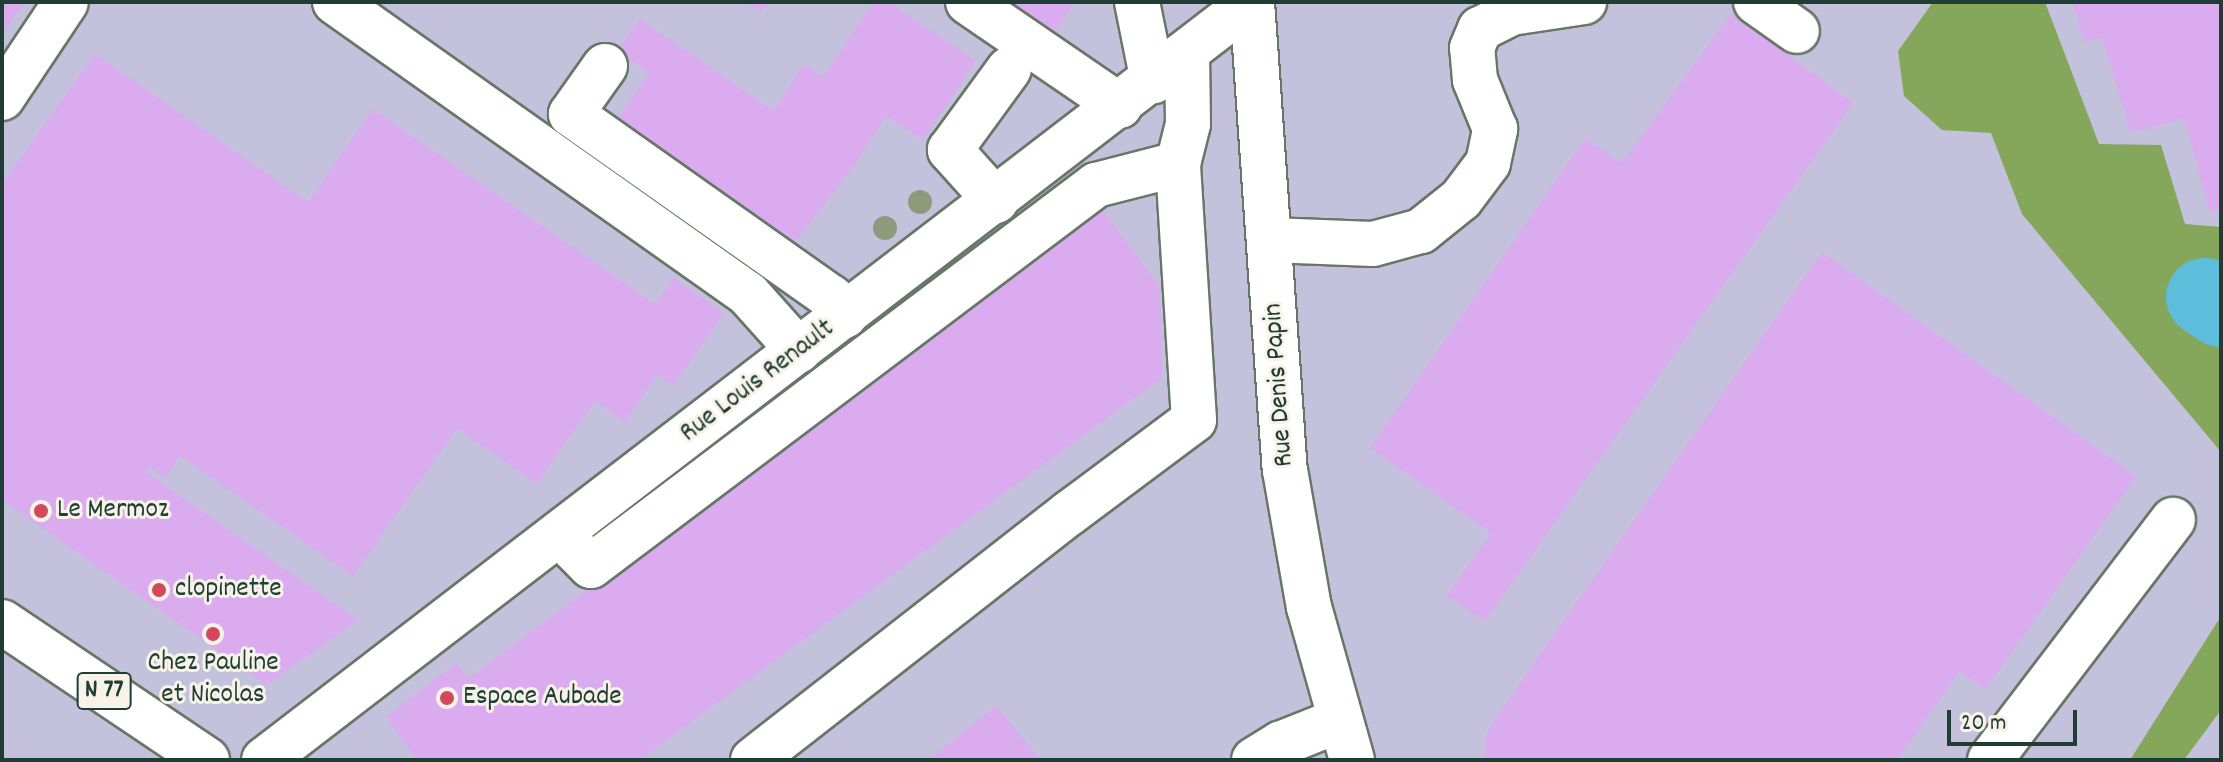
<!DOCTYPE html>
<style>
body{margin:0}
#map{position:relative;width:2223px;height:762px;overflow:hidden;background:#eee3c6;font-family:Dekko,sans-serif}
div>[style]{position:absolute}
.industrial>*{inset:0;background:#c3c1dc;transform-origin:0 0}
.forest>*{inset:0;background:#84a75c}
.river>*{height:78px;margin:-39px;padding:0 39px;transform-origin:39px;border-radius:39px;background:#5dbddb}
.building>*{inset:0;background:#daabee}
.roads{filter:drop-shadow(2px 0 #677767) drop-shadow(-2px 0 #677767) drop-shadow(0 2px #677767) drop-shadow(0 -2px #677767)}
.minor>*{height:44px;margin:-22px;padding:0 22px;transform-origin:22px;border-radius:22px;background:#fff}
.major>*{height:44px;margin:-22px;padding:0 22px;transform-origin:22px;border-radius:22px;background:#fff}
.trees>*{width:24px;height:24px;margin:-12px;border-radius:50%;background:#8f9a7d}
.dots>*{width:22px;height:22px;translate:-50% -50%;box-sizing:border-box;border:4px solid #f7f3e8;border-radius:50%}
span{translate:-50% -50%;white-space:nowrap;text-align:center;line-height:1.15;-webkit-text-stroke:6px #f7f3e8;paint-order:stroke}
.shield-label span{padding:2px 6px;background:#f7f3e8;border:2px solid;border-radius:6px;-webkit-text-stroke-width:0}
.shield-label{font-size:26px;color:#1f3d34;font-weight:700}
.street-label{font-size:28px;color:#1f3d34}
.poi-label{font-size:28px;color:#1f3d34}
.left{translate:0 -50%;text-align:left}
.frame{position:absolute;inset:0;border:4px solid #1f3d34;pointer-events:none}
.scale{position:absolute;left:1947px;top:710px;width:130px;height:36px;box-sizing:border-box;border:4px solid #1f3d34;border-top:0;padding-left:10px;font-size:24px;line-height:28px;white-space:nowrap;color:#1f3d34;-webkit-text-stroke:6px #f7f3e8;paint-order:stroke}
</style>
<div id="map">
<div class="industrial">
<i style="left:2px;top:2px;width:2219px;height:758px"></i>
</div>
<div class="forest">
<i style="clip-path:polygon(1933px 2px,2045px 2px,2099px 144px,2161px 145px,2185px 224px,2221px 227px,2221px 452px,2022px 214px,1991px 133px,1942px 130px,1904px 96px,1898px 51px)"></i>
<i style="clip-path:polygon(2221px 616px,2221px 710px,2184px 760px,2130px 760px)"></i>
</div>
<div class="river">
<i style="left:2205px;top:297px;width:19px;rotate:35deg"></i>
</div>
<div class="building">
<i style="clip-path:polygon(2px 2px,25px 2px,2px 34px)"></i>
<i style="clip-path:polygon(746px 2px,768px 2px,761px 12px)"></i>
<i style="clip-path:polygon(874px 2px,888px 2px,976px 61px,923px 140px,886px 116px,854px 166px,795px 242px,617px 120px,649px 73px,617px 51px,640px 19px,774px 111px,804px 64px,823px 77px)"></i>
<i style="clip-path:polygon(1008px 2px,1074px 2px,1056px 31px)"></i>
<i style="clip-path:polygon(2073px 2px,2221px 2px,2221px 209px,2210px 212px,2184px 118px,2131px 133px,2102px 38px,2084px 42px)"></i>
<i style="clip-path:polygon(1732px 13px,1853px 103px,1485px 621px,1447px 596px,1491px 533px,1370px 448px,1585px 139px,1622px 163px)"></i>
<i style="clip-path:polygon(95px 54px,308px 202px,373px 109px,655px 304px,674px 278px,724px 313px,673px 386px,657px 375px,625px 422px,595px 401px,536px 484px,457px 428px,353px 576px,180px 456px,165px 478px,150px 467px,146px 472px,358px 620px,267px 685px,2px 500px,2px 184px)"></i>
<i style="clip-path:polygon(1101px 208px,1160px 287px,1162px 378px,639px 760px,417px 760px,386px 717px,456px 663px,469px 678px)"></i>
<i style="clip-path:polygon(1822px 252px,2136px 476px,1985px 690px,1960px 671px,1897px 760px,1484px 760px,1486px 735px,1498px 715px)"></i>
<i style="clip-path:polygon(996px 706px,1041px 760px,929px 760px)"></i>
</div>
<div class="roads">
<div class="minor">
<i style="left:335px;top:2px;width:506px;rotate:35.26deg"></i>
<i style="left:748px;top:294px;width:76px;rotate:48.2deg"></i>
<i style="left:968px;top:2px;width:184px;rotate:34.4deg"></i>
<i style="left:1137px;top:2px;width:81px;rotate:78.6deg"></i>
<i style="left:1252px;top:2px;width:469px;rotate:86deg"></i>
<i style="left:1285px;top:470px;width:139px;rotate:80.1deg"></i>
<i style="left:1309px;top:607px;width:159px;rotate:74.3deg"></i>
<i style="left:1756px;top:2px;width:50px;rotate:35.3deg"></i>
<i style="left:605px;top:66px;width:59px;rotate:125.3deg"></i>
<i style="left:571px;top:114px;width:319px;rotate:35.2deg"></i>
<i style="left:832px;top:298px;width:22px;rotate:54deg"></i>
<i style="left:2px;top:98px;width:115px;rotate:-56.3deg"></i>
<i style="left:996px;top:201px;width:69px;rotate:-132deg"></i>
<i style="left:950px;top:150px;width:100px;rotate:-53.9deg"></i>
<i style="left:1270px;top:240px;width:103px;rotate:2.2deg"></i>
<i style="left:1373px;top:244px;width:50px;rotate:-15.2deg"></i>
<i style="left:1421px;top:231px;width:51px;rotate:-38.7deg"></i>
<i style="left:1461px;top:199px;width:45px;rotate:-53.1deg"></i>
<i style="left:1488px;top:163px;width:35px;rotate:-78deg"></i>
<i style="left:1495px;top:129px;width:53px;rotate:-112.2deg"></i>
<i style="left:1475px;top:80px;width:32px;rotate:-95deg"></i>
<i style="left:1472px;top:48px;width:21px;rotate:-67deg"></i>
<i style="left:1480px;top:29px;width:35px;rotate:-27deg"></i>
<i style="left:1511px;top:13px;width:74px;rotate:-8.6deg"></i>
<i style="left:559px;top:534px;width:45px;rotate:45deg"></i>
<i style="left:591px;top:566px;width:633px;rotate:-37.03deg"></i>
<i style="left:1096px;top:185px;width:85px;rotate:-14.4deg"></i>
<i style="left:264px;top:760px;width:1244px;rotate:-37.52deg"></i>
<i style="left:753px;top:760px;width:400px;rotate:-38deg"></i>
<i style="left:1068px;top:514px;width:157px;rotate:-36.7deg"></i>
<i style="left:1194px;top:420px;width:256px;rotate:-93.6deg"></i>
<i style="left:1178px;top:164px;width:41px;rotate:-76deg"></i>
<i style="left:1188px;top:124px;width:69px;rotate:-90.8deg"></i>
<i style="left:1254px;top:760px;width:31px;rotate:-32deg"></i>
<i style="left:1280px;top:744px;width:65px;rotate:-21.8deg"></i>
<i style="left:1990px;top:760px;width:302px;rotate:-52.7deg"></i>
</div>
<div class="major">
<i style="left:2px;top:622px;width:247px;rotate:33.9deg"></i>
</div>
</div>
<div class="trees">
<i style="left:920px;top:202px"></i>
<i style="left:885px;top:228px"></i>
</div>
<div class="dots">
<i style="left:41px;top:511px;background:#d1495b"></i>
<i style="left:159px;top:590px;background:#d1495b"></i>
<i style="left:213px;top:634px;background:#d1495b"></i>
<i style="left:447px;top:698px;background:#d1495b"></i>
</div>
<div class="shield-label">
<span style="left:104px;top:691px">N 77</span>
</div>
<div class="street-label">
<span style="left:758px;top:382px;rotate:-37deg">Rue Louis Renault</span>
<span style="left:1280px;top:385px;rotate:-94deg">Rue Denis Papin</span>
</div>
<div class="poi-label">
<span class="left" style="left:57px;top:511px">Le Mermoz</span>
<span class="left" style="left:175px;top:590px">clopinette</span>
<span style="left:213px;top:680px">Chez Pauline<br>et Nicolas</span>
<span class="left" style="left:463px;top:698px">Espace Aubade</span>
</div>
<div class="frame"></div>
<div class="scale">20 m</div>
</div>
